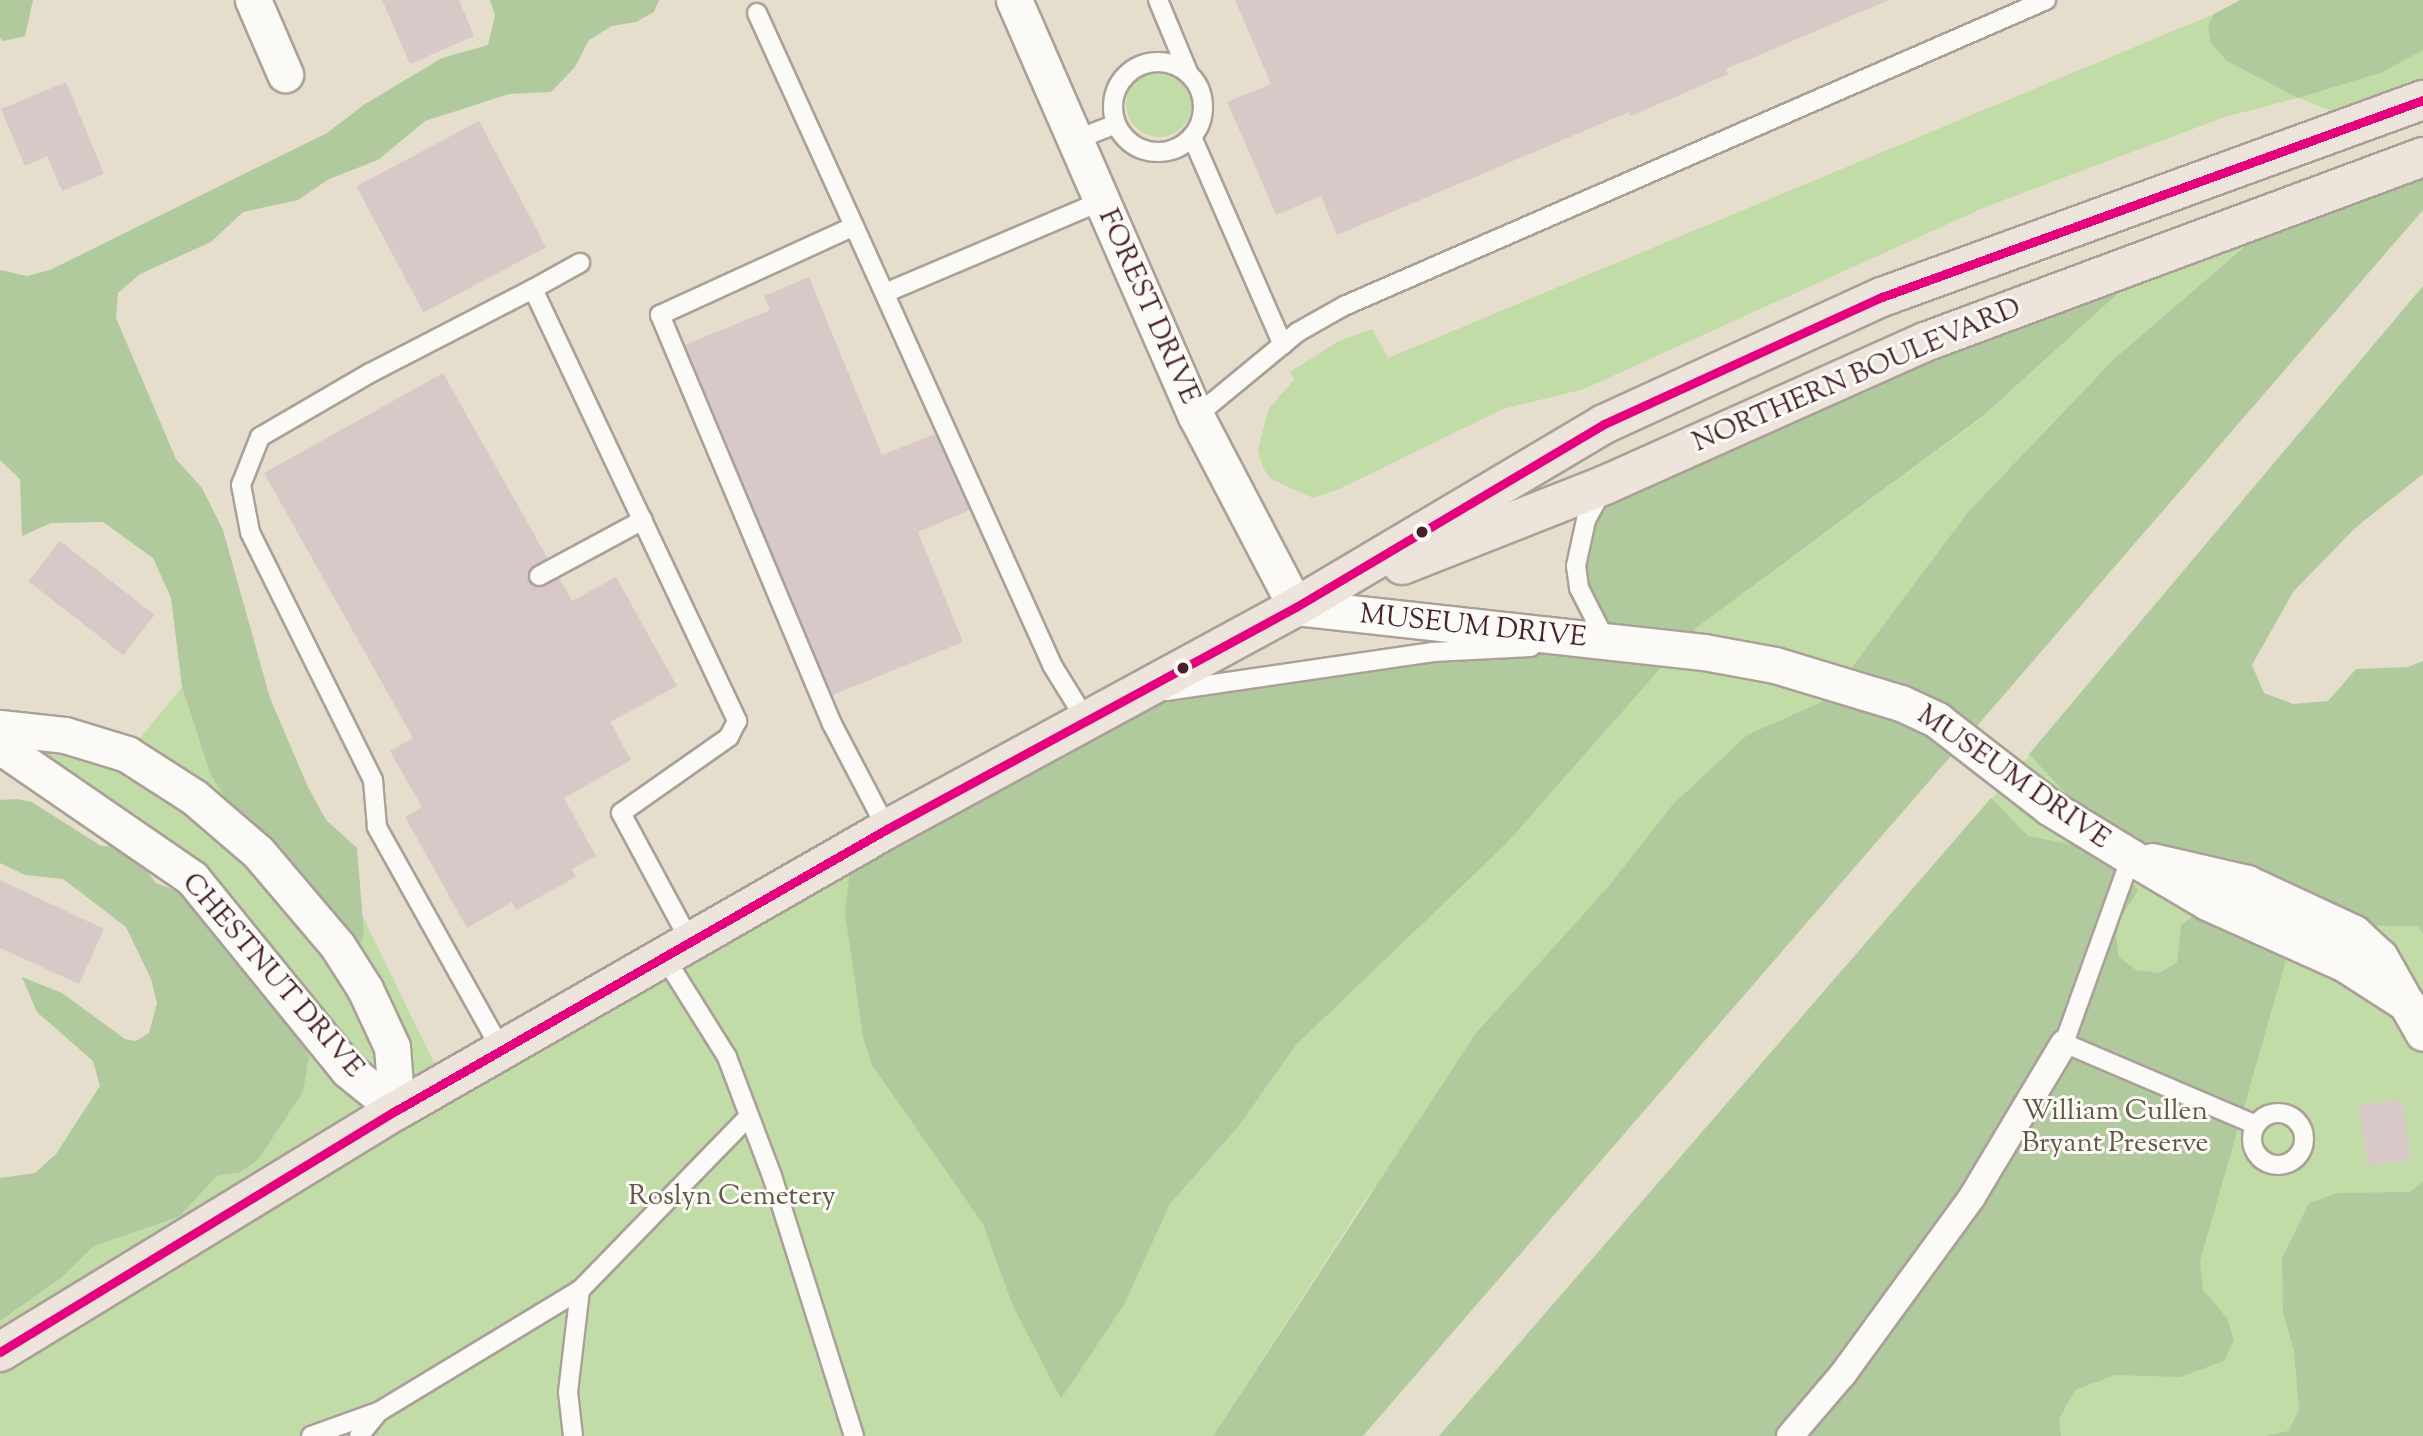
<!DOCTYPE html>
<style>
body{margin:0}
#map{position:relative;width:2423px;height:1436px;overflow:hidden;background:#e6decc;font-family:"Sorts Mill Goudy",serif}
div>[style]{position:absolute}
.green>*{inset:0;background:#c2dca8}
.round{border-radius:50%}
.forest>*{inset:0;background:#b0ca9d}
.building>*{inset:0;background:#d9c8c8;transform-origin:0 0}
.roads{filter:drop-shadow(2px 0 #aaa097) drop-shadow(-2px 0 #aaa097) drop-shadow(0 2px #aaa097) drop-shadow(0 -2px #aaa097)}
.service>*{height:18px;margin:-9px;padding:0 9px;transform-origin:9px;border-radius:9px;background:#fbfaf7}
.service>.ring{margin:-9px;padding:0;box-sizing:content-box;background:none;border:18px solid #fbfaf7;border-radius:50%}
.pedestrian>*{height:26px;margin:-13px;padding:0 13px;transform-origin:13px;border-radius:13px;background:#fbfaf7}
.minor>*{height:35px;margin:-17.5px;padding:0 17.5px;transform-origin:17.5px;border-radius:17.5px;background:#fbfaf7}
.primary>*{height:38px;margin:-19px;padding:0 19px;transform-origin:19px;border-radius:19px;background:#ede5dc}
.bus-1>*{height:9px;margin:-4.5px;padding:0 4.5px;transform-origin:4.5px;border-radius:4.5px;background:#e5007d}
.dots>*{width:19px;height:19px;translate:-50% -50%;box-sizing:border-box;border:4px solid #fdfcf7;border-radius:50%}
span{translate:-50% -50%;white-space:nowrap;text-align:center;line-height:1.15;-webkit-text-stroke:6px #fdfcf7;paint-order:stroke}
.street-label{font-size:28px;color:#4a1f2b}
.park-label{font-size:28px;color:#655748}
</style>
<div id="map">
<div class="green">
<i style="clip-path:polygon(2214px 14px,2208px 26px,2383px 72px,2423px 50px,2423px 100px,2360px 122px,2298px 98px,2225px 117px,1983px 208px,1584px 389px,1503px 409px,1339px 489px,1313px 498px,1271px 479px,1263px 468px,1258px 449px,1269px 408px,1294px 380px,1290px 372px,1337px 342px,1372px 329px,1388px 358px)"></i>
<i class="round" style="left:1126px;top:71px;width:66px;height:66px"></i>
<i style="clip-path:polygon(2281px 215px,2113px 360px,1968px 512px,1828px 699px,1747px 735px,1673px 804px,1363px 1203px,1213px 1436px,0 1436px,0 1321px,61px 1278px,94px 1246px,179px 1217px,217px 1176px,239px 1173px,258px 1160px,303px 1092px,193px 897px,180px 892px,191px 878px,0 728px,127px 754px,182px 687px,210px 773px,271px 851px,331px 910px,341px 930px,364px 934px,361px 913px,444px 1083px,860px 844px,1125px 1303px,1170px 1204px,1238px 1127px,1297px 1044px,1507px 843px,1696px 628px,1980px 419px,2155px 260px)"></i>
<i style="clip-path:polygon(2061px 719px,2418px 926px,2423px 935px,2423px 1436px,1439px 1436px)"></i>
</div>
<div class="forest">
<i style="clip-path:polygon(0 0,33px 0,25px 36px,3px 41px,0 38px)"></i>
<i style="clip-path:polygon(490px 0,659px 0,654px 12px,636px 22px,612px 26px,589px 40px,575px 67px,551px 92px,509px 94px,425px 121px,378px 160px,329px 179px,298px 200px,243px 212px,211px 242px,140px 274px,118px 293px,116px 318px,176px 459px,202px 488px,223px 530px,270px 698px,308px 787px,326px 820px,357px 848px,364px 934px,361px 943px,351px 943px,331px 910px,244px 830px,210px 773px,182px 687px,171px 598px,153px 558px,103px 522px,51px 523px,22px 536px,20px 479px,0 460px,0 270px,27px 276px,50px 270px,327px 133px,365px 104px,442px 58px,488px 45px,495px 16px)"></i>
<i style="clip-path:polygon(2240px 0,2423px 0,2423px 50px,2383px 72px,2298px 98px,2227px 61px,2211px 43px,2208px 26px,2214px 14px)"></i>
<i style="clip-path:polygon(2423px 160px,2423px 210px,1363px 1436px,1213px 1436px,1476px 1033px,1608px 887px,1673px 804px,1747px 735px,1828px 699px,1968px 512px,2113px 360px,2281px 215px)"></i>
<i style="clip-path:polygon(2155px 260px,1983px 416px,1696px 628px,1507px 843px,1297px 1044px,1238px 1127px,1170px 1204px,1125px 1303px,1061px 1399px,1013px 1306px,983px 1224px,872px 1065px,863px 1037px,845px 913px,850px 868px,1132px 700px,1435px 656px,1609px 646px,1584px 591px,1585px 535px,1607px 486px)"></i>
<i style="clip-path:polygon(2423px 286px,2423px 474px,2355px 528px,2293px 592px,2252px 665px,2264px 693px,2293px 704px,2328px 701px,2356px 669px,2408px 667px,2423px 661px,2423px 935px,2418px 926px,2296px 925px,2200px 1261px,2203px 1290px,2227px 1318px,2234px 1340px,2224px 1361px,2180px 1377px,2115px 1375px,2075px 1390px,2059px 1419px,2061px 1436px,1439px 1436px,1991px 798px,2028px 836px,2074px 845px,2123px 866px,2138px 891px,2121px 917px,2116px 936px,2119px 957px,2136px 970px,2160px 973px,2177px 962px,2181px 925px,2195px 915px,2102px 832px,2029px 754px)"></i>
<i style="clip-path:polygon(17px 799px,32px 802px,101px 846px,118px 846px,140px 862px,156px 883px,193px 897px,299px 1023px,309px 1057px,303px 1092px,258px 1160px,239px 1173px,217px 1176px,179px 1217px,94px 1246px,61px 1278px,0 1321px,0 1178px,35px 1173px,56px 1154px,100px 1086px,93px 1061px,37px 1012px,22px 977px,62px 993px,125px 1039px,136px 1041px,149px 1033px,157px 1003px,151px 979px,126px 927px,63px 879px,25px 875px,0 863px,0 800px)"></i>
<i style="clip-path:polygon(2423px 1182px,2423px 1436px,2265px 1436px,2288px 1431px,2299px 1410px,2294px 1351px,2283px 1313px,2282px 1258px,2309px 1203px,2337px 1193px,2410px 1192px)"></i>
</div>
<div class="building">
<i style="clip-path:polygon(382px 0,459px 0,474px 36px,410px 64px)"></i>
<i style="clip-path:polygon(1235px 0,1889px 0,1726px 69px,1728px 74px,1631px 116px,1629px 112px,1337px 235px,1321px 196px,1276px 215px,1246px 145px,1227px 102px,1271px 84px)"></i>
<i style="clip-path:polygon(66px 82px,104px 174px,62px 191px,47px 156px,25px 166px,1px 109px)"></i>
<i style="left:479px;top:121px;width:143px;height:139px;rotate:62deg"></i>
<i style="clip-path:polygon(809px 277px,882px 455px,935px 434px,970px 510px,918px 532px,963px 642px,832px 695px,685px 345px,770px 310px,764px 296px)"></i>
<i style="clip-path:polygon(443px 373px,548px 559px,530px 569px,529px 582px,539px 587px,559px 578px,572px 601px,616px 577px,677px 686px,610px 722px,631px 760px,564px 798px,596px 856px,572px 869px,576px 877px,516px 910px,512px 902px,467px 928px,405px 817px,422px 807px,390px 751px,413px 738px,264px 473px)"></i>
<i style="left:60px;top:541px;width:120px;height:51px;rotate:38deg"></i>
<i style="clip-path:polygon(0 880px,104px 929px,79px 984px,0 948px)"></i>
<i style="left:2402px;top:1099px;width:61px;height:44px;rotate:81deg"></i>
</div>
<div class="roads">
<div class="service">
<i style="left:1158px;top:0;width:78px;rotate:67.4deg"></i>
<i style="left:757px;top:13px;width:234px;rotate:65.5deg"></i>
<i class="ring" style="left:1113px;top:62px;width:72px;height:72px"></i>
<i style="left:1192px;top:137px;width:227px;rotate:66.4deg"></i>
<i style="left:1075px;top:140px;width:44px;rotate:-21.3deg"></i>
<i style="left:533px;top:289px;width:54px;rotate:-29deg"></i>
<i style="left:885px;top:293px;width:236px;rotate:-23deg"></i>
<i style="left:1196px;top:416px;width:132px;rotate:-39.5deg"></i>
<i style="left:1298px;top:332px;width:53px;rotate:-29.5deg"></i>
<i style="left:1344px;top:306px;width:766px;rotate:-23.55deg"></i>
<i style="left:1602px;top:491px;width:33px;rotate:119deg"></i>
<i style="left:1586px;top:520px;width:47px;rotate:102.3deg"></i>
<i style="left:1576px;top:566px;width:22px;rotate:82deg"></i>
<i style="left:1579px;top:588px;width:62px;rotate:63deg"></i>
<i style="left:539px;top:576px;width:118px;rotate:-28.3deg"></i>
<i style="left:1166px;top:691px;width:270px;rotate:-8.3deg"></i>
<i style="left:1433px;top:652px;width:98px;rotate:-2.9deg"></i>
<i style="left:887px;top:829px;width:119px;rotate:-117.6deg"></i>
<i style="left:832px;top:724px;width:444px;rotate:-112.8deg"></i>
<i style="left:660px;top:315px;width:213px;rotate:-24.6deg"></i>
<i style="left:854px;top:226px;width:482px;rotate:65.7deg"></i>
<i style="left:1052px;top:665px;width:65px;rotate:58.3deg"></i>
<i style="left:2131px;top:857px;width:198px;rotate:109.8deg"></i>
<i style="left:2064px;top:1043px;width:209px;rotate:23.1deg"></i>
<i style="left:665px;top:958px;width:117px;rotate:57.9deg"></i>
<i style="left:727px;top:1057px;width:127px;rotate:69.3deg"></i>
<i style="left:772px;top:1176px;width:273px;rotate:72.5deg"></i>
<i style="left:502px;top:1051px;width:257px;rotate:-119.2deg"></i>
<i style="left:377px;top:827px;width:47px;rotate:-94.9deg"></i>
<i style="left:373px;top:780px;width:277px;rotate:-116.4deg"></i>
<i style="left:250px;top:532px;width:48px;rotate:-100.8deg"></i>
<i style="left:241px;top:485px;width:52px;rotate:-68.4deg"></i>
<i style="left:260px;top:437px;width:127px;rotate:-30.2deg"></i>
<i style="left:370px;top:373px;width:183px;rotate:-27.3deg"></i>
<i style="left:533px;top:289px;width:478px;rotate:64.7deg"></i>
<i style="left:737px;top:721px;width:18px;rotate:117deg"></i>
<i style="left:729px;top:737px;width:132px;rotate:144.9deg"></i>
<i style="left:621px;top:813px;width:148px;rotate:61.7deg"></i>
<i class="ring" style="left:2252px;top:1113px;width:34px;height:34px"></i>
<i style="left:311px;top:1436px;width:73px;rotate:-19.9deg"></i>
<i style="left:380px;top:1411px;width:234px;rotate:-31.2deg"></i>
<i style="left:580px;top:1290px;width:241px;rotate:-45.8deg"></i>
<i style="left:359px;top:1436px;width:28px;rotate:-51deg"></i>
<i style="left:573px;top:1436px;width:44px;rotate:-96.5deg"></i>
<i style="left:568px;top:1392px;width:103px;rotate:-83.3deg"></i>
</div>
<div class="pedestrian">
<i style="left:1790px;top:1436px;width:82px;rotate:-49.5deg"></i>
<i style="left:1843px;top:1374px;width:219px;rotate:-53.9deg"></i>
<i style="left:1972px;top:1197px;width:179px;rotate:-59.1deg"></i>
</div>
<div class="minor">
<i style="left:253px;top:0;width:81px;rotate:66.6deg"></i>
<i style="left:1014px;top:0;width:454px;rotate:66.4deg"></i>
<i style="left:1196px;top:416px;width:216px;rotate:62.4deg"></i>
<i style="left:1296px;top:607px;width:410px;rotate:6.3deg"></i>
<i style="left:1704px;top:652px;width:72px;rotate:10.4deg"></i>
<i style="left:1775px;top:665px;width:132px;rotate:16.8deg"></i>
<i style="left:1901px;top:703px;width:40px;rotate:25deg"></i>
<i style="left:1937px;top:720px;width:142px;rotate:37.8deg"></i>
<i style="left:2049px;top:807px;width:96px;rotate:31.4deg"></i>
<i style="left:2131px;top:857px;width:88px;rotate:30.6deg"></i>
<i style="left:2207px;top:902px;width:151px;rotate:24.2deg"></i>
<i style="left:2345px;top:964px;width:74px;rotate:32.8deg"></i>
<i style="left:0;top:728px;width:65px;rotate:6.1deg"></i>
<i style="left:65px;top:735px;width:65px;rotate:17deg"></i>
<i style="left:127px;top:754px;width:80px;rotate:32.7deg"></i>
<i style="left:194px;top:797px;width:84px;rotate:40.7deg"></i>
<i style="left:258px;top:852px;width:122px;rotate:49.7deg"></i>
<i style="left:337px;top:945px;width:52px;rotate:57.5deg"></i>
<i style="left:365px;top:989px;width:64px;rotate:65deg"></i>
<i style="left:392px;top:1047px;width:63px;rotate:85.5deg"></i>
<i style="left:397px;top:1110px;width:63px;rotate:-140.8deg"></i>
<i style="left:348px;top:1070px;width:247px;rotate:-129.1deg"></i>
<i style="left:192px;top:878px;width:233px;rotate:-145.5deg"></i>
<i style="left:2152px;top:861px;width:98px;rotate:13deg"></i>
<i style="left:2247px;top:883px;width:118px;rotate:25deg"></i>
<i style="left:2354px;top:933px;width:35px;rotate:43deg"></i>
<i style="left:2380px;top:957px;width:87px;rotate:60.5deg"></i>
</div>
<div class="primary">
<i style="left:1402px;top:565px;width:218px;rotate:-21.5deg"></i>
<i style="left:1605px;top:485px;width:350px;rotate:-24.1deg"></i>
<i style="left:1925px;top:342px;width:531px;rotate:-20.38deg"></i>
<i style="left:0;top:1352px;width:465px;rotate:-31.4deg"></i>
<i style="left:397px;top:1110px;width:565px;rotate:-29.83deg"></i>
<i style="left:887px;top:829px;width:465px;rotate:-28.5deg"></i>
<i style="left:1296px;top:607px;width:358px;rotate:-30.7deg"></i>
<i style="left:1604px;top:424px;width:306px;rotate:-24.6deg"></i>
<i style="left:1882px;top:297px;width:576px;rotate:-20.01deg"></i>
</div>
</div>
<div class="bus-1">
<i style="left:0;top:1352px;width:465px;rotate:-31.4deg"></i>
<i style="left:397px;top:1110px;width:565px;rotate:-29.83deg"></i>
<i style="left:887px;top:829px;width:465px;rotate:-28.5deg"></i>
<i style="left:1296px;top:607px;width:358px;rotate:-30.7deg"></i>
<i style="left:1604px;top:424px;width:306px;rotate:-24.6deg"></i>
<i style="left:1882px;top:297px;width:576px;rotate:-20.01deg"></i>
</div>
<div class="dots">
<i style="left:1422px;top:532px;background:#4a1f2b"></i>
<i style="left:1183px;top:668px;background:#4a1f2b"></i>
</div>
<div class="street-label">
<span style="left:1148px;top:307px;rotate:66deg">FOREST DRIVE</span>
<span style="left:1857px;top:376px;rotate:-23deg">NORTHERN BOULEVARD</span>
<span style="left:1473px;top:627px;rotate:6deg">MUSEUM DRIVE</span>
<span style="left:2013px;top:778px;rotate:35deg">MUSEUM DRIVE</span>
<span style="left:272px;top:976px;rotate:49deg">CHESTNUT DRIVE</span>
</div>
<div class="park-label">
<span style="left:2115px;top:1128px">William Cullen<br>Bryant Preserve</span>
<span style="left:732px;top:1197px">Roslyn Cemetery</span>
</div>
</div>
